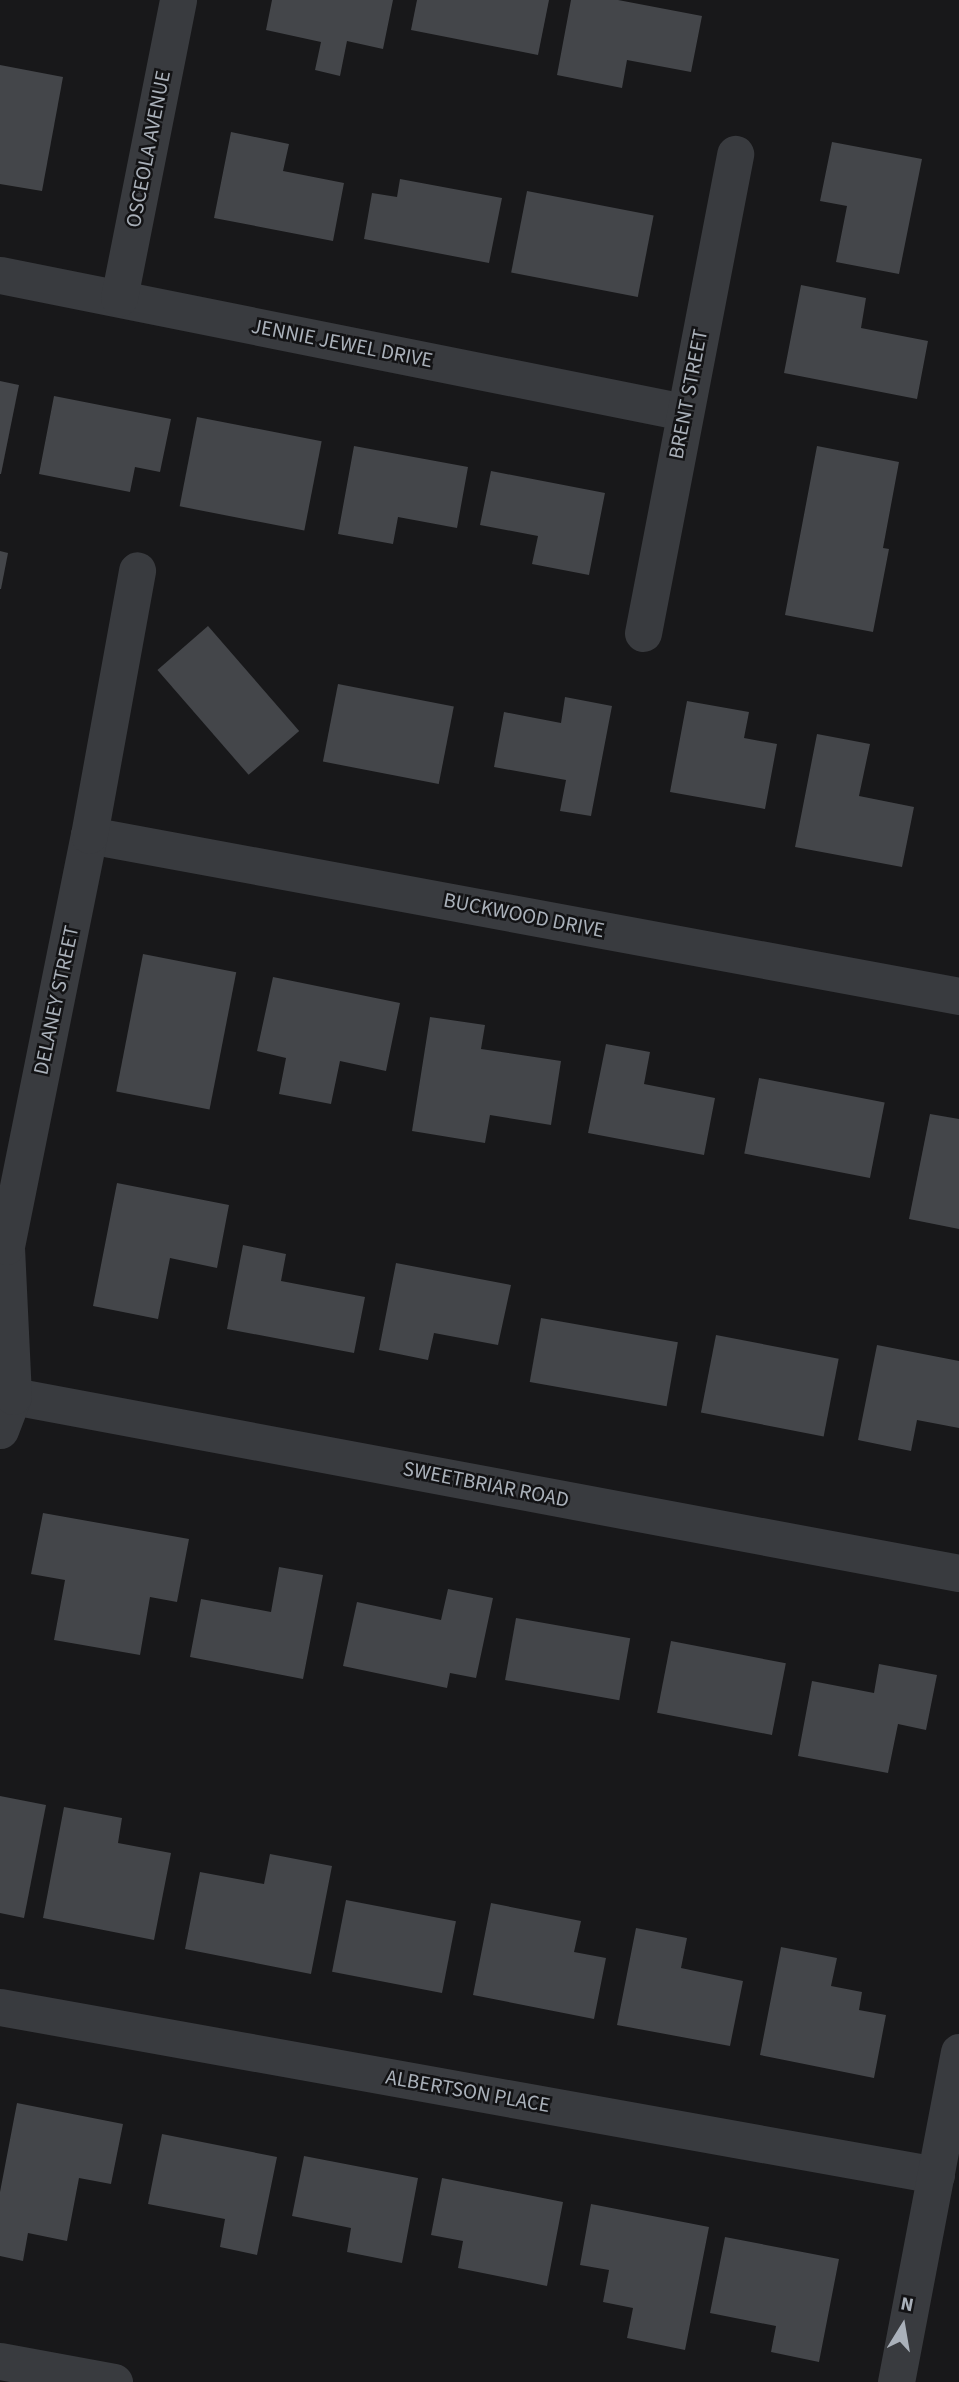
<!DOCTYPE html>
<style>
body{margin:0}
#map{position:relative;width:959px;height:2382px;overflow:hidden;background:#18181a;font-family:"Source Sans 3",sans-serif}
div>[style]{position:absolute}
.building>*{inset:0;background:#44464a;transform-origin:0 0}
.minor>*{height:37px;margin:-18.5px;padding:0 18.5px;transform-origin:18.5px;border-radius:18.5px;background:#393b3f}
span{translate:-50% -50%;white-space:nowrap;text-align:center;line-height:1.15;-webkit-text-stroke:5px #131315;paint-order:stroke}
.street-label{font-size:21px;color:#aab1ba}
.north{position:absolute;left:868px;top:2291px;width:70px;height:70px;-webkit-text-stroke:5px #131315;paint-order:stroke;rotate:11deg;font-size:19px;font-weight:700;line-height:28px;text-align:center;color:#aab1ba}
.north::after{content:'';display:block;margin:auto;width:24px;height:32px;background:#aab1ba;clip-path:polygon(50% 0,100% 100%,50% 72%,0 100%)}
</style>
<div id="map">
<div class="building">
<i style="clip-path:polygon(272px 0,393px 0,383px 49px,347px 41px,340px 76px,315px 70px,321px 42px,266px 30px)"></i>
<i style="clip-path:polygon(417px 0,549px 0,538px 55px,411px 30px)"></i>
<i style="clip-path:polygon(571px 0,618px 0,702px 16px,691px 72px,627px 60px,622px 88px,557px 75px)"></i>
<i style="clip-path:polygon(0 65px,63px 77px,42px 191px,0 184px)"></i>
<i style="clip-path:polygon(231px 132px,289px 144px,283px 171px,344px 183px,333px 241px,214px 218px)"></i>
<i style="clip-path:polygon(832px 142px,922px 159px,899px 274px,836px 262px,847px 206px,820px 201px)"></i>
<i style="clip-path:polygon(400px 179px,502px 198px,489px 263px,364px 239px,372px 193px,397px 197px)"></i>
<i style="left:527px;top:191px;width:129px;height:83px;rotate:11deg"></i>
<i style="clip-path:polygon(801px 285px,866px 298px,861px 328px,928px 341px,917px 399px,784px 373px)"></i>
<i style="clip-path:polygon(0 381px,19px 385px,1px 474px,0 474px)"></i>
<i style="clip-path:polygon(54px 396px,171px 419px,160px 472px,135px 467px,130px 492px,39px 474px)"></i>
<i style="left:197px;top:417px;width:127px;height:91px;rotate:11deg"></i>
<i style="clip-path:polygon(354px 446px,468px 467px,457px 528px,398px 517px,393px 544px,338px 534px)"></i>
<i style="clip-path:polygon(817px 446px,899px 462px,883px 548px,889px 549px,873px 632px,785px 615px)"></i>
<i style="clip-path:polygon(491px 471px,605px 493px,589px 575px,532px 564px,538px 536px,480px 525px)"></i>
<i style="clip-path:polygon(0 551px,8px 553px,1px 589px,0 589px)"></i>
<i style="left:208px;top:626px;width:139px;height:67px;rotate:49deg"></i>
<i style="left:338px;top:684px;width:118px;height:79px;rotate:11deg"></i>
<i style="clip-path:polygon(565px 697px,612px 706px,591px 816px,560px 811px,566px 780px,494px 767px,504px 712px,561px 723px)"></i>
<i style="clip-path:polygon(687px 701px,749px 712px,744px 738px,777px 744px,765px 809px,670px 792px)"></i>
<i style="clip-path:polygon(817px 734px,870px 744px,859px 796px,914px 807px,902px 867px,795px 847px)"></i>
<i style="left:143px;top:954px;width:95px;height:140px;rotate:11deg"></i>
<i style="clip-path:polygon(273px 977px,400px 1003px,386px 1071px,340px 1061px,331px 1104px,279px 1094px,286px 1058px,257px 1051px)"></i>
<i style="clip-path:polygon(430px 1017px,485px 1025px,481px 1049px,561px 1061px,551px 1125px,490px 1115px,485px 1143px,412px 1131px)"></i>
<i style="clip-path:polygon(606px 1044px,650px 1052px,644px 1084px,715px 1098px,704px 1155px,588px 1133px)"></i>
<i style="left:759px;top:1078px;width:128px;height:77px;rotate:11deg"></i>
<i style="clip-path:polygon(930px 1114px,959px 1119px,959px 1229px,909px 1219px)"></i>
<i style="clip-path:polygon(117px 1183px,229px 1205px,217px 1268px,170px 1258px,158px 1319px,93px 1306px)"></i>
<i style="clip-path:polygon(243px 1245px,286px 1254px,281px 1281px,365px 1297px,354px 1353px,227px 1329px)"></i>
<i style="clip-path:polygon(396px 1263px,511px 1285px,498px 1345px,434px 1333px,428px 1360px,379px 1350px)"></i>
<i style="left:541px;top:1318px;width:139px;height:65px;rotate:10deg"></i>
<i style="left:716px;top:1335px;width:125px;height:79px;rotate:11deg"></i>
<i style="clip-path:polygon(877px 1345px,959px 1361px,959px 1428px,917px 1420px,911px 1451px,858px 1440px)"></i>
<i style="clip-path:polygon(43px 1513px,189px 1539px,177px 1602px,150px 1597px,140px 1655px,54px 1640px,65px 1580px,31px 1574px)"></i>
<i style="clip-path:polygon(279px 1567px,323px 1575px,303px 1679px,190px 1657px,201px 1599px,271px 1612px)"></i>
<i style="clip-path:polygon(448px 1589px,493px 1598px,476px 1678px,450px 1673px,447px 1688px,343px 1666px,357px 1602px,441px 1620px)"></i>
<i style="left:516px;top:1618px;width:116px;height:63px;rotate:10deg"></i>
<i style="left:671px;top:1641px;width:117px;height:73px;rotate:11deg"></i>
<i style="clip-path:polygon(879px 1664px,937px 1675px,926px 1730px,898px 1724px,888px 1773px,798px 1756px,812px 1681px,874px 1693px)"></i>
<i style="clip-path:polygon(0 1796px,46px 1805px,24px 1918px,0 1913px)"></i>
<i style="clip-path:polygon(64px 1807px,122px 1818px,118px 1843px,171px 1853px,154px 1940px,43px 1918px)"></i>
<i style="clip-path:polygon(270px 1854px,332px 1866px,311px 1974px,185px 1949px,200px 1872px,264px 1884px)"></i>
<i style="left:346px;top:1900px;width:112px;height:73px;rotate:11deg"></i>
<i style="clip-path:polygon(491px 1903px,581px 1921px,574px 1952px,606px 1958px,594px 2019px,473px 1995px)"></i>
<i style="clip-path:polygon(636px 1928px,687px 1938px,681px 1968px,743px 1981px,730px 2046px,617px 2025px)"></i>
<i style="clip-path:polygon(781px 1947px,837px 1958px,831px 1986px,862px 1992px,859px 2010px,886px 2015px,874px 2078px,760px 2055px)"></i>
<i style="clip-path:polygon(17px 2103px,123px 2124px,111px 2184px,79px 2178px,67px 2241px,28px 2233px,23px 2261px,0 2256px,0 2192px)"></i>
<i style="clip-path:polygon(162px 2134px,277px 2157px,257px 2255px,220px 2247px,225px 2219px,148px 2204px)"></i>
<i style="clip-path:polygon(304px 2156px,418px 2178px,402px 2263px,347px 2252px,351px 2228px,292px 2216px)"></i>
<i style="clip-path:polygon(442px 2178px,563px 2202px,547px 2286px,458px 2268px,463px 2241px,431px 2235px)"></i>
<i style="clip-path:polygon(591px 2204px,709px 2227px,685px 2350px,627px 2338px,633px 2308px,603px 2302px,609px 2270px,580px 2265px)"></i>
<i style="clip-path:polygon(725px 2237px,839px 2259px,819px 2362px,771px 2352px,776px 2326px,710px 2313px)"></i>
</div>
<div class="minor">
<i style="left:0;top:275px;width:698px;rotate:11.33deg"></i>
<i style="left:119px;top:298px;width:304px;rotate:-78.8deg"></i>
<i style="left:643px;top:633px;width:488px;rotate:-79.1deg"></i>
<i style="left:89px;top:835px;width:885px;rotate:10.48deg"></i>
<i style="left:13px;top:1396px;width:962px;rotate:10.6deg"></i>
<i style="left:0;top:1430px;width:36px;rotate:-69deg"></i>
<i style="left:13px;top:1396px;width:150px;rotate:-92.7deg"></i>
<i style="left:6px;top:1246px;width:419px;rotate:-78.6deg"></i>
<i style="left:89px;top:835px;width:269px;rotate:-79.7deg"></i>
<i style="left:0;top:2007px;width:951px;rotate:10.18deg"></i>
<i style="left:0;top:2361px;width:116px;rotate:10.4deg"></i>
<i style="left:896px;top:2382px;width:336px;rotate:-79.2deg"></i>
</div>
<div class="street-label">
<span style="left:148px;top:149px;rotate:-79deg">OSCEOLA AVENUE</span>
<span style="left:342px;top:343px;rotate:11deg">JENNIE JEWEL DRIVE</span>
<span style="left:688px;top:394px;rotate:-79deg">BRENT STREET</span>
<span style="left:524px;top:915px;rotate:11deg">BUCKWOOD DRIVE</span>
<span style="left:56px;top:1000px;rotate:-78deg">DELANEY STREET</span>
<span style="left:486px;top:1484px;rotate:11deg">SWEETBRIAR ROAD</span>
<span style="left:468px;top:2091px;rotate:10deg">ALBERTSON PLACE</span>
</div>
<div class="north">N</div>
</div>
